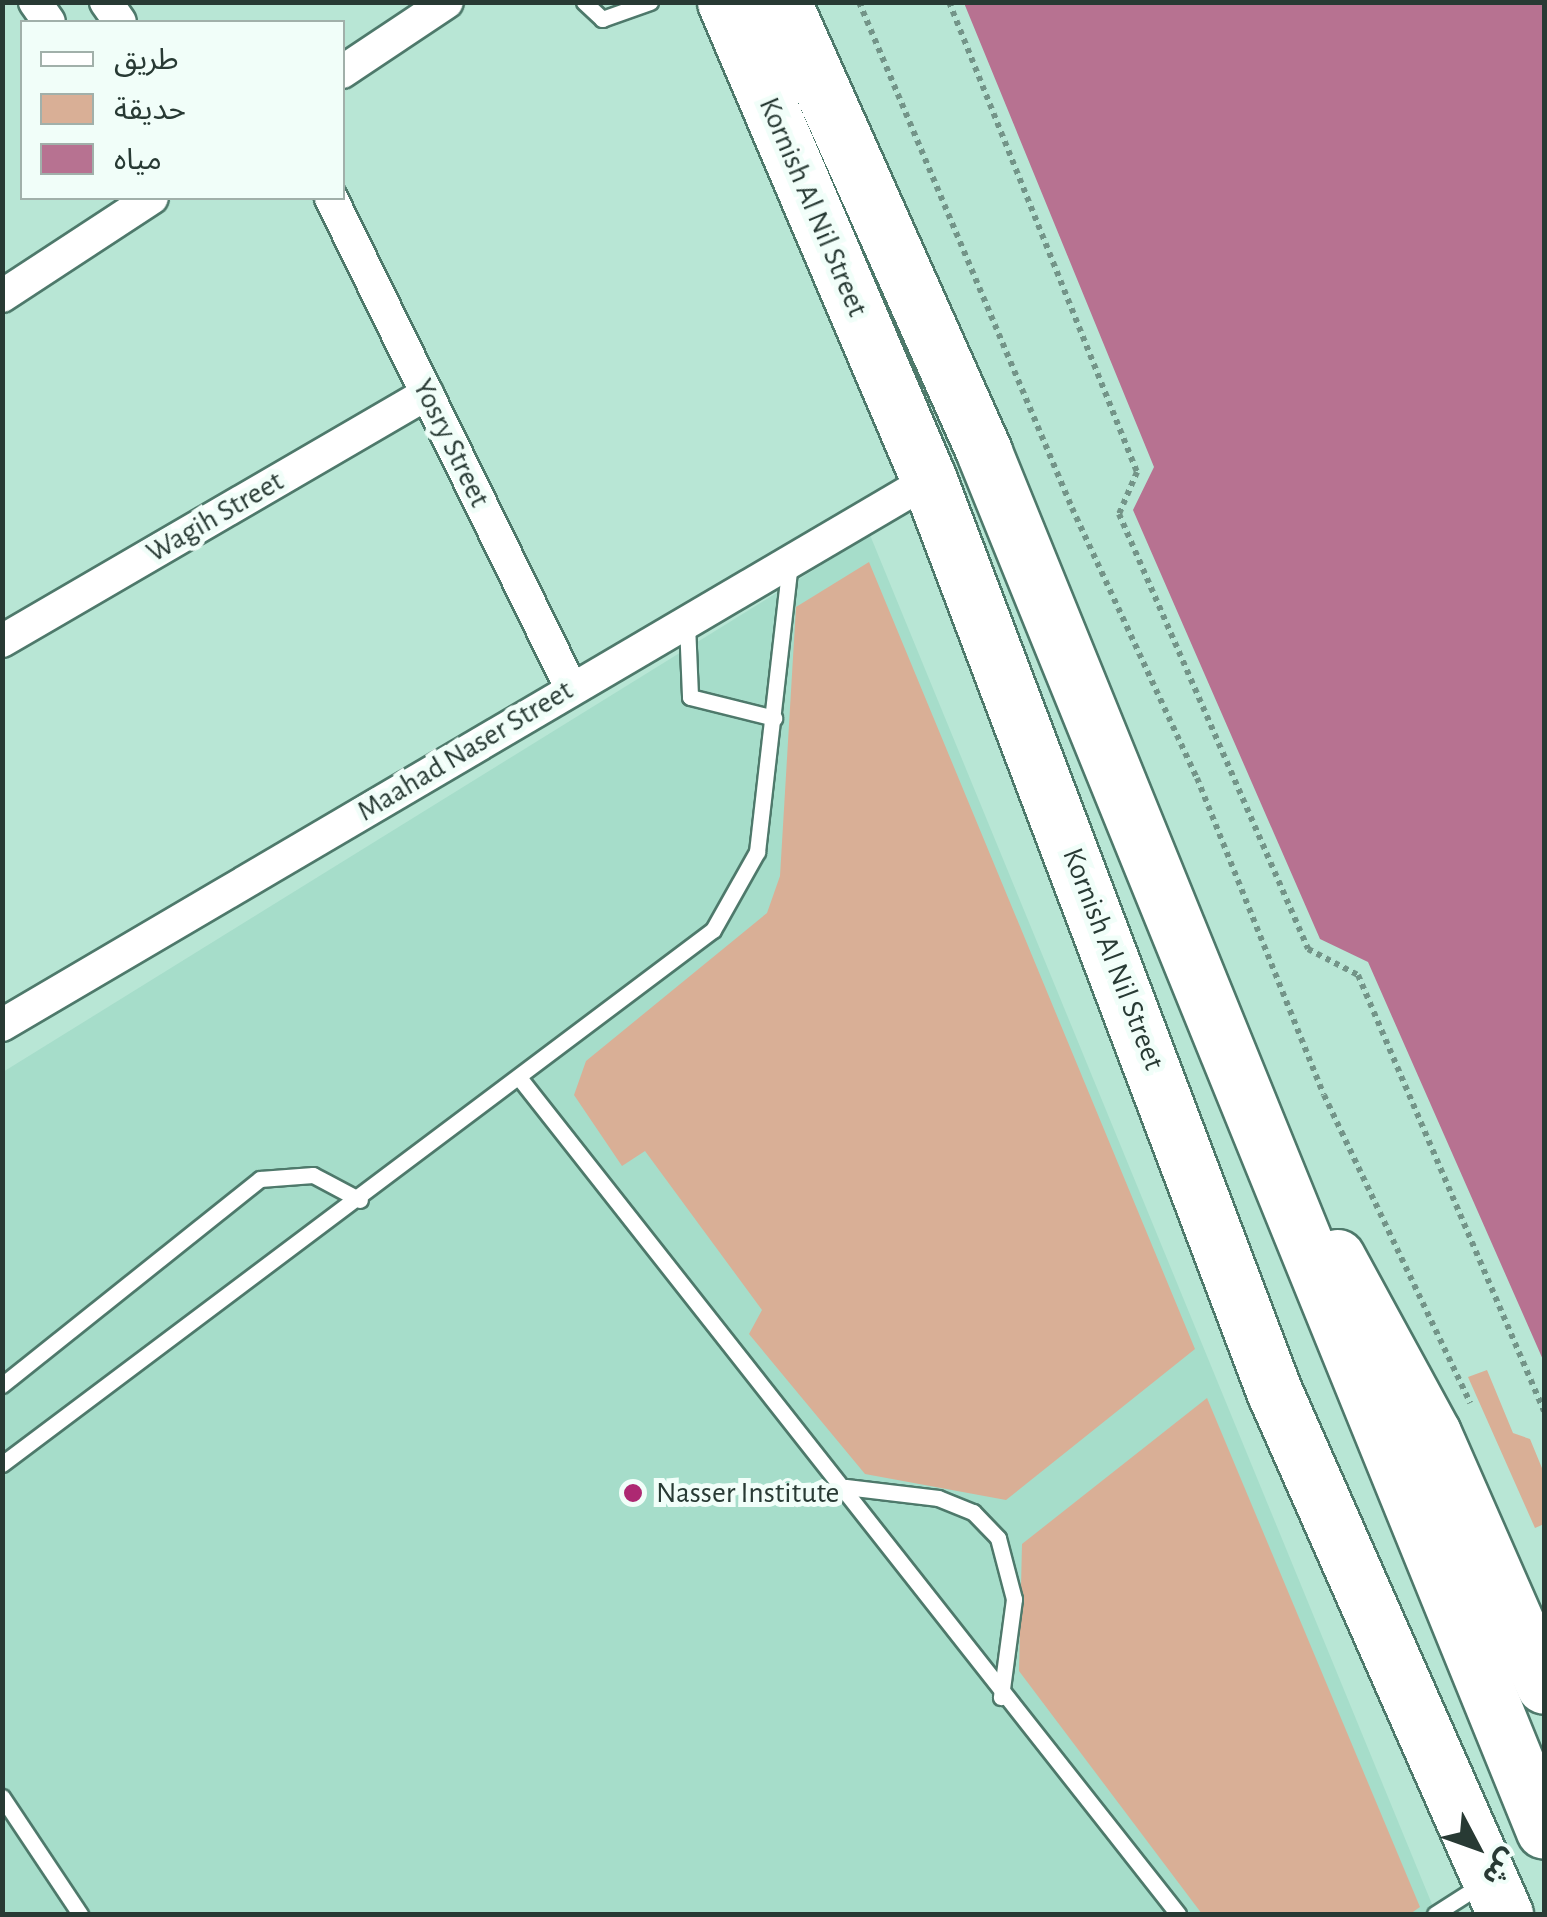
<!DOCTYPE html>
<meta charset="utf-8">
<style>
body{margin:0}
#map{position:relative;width:1547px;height:1917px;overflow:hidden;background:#b8e6d5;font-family:"Alegreya Sans","Noto Sans Arabic",sans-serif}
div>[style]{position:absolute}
.built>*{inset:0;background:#a6ddca}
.green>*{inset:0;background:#d9af96}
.water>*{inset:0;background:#b77291}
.path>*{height:6px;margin-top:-3px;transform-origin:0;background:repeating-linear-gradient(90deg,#739488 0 5px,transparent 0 10px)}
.roads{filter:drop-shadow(2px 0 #4e796b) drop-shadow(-2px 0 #4e796b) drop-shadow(0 2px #4e796b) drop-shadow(0 -2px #4e796b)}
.lane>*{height:15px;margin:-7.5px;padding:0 7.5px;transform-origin:7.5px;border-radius:7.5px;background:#fff}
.street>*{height:32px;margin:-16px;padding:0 16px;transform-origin:16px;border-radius:16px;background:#fff}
.highway>*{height:55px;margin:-27.5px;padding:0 27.5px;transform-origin:27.5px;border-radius:27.5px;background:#fff}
.dots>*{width:28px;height:28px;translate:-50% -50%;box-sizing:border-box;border:5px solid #f1fef9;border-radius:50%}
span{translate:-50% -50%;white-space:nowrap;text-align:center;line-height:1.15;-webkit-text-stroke:10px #f1fef9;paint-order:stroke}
.street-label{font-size:30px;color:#283a34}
.poi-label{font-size:30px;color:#283a34}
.left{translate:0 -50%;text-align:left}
.frame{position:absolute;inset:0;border:5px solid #283a34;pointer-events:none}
.legend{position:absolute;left:20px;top:20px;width:325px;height:180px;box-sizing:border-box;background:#f1fef9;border:2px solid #a1b0aa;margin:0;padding:12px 18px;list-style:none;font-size:30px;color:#283a34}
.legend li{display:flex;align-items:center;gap:20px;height:50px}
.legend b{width:50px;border:2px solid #a1b0aa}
.north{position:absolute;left:1427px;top:1797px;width:100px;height:100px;-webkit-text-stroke:8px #f1fef9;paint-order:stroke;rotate:131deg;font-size:28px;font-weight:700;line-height:40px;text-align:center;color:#283a34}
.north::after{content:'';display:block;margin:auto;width:35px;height:45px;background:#283a34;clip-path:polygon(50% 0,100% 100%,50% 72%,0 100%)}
</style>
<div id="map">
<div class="built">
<i style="clip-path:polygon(870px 535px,1436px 1914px,3px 1914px,3px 1072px)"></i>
</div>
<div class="green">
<i style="clip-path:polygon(869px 562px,1195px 1349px,1006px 1500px,865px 1474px,749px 1334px,762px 1310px,645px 1151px,622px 1166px,574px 1095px,586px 1061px,767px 913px,780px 876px,796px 607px)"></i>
<i style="clip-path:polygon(1487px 1370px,1513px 1433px,1530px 1439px,1544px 1473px,1544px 1524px,1535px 1528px,1468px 1377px)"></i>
<i style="clip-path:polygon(1207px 1398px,1420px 1907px,1410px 1914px,1202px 1914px,1019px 1671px,1022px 1544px)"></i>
</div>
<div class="water">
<i style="clip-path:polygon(964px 3px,1544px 3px,1544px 1362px,1368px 962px,1320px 939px,1133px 510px,1154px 467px)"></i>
</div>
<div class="path">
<i style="left:859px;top:2px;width:549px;rotate:67.17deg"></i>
<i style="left:1072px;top:508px;width:298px;rotate:65.2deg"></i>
<i style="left:1197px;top:778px;width:341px;rotate:68.2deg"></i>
<i style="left:1324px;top:1095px;width:341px;rotate:64.6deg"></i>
<i style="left:949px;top:2px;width:506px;rotate:68.2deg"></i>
<i style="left:1137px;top:472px;width:46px;rotate:113.2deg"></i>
<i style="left:1119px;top:514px;width:474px;rotate:66.5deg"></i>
<i style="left:1308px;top:949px;width:56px;rotate:27.5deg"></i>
<i style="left:1358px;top:975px;width:474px;rotate:66.9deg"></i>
</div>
<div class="roads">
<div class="lane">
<i style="left:584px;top:2px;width:25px;rotate:43deg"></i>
<i style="left:602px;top:19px;width:51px;rotate:-19.5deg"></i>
<i style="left:687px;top:624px;width:73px;rotate:87.6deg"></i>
<i style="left:690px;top:697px;width:87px;rotate:14deg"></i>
<i style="left:521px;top:1080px;width:1062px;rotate:51.77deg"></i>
<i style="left:2px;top:1385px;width:330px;rotate:-38.6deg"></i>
<i style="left:260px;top:1179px;width:53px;rotate:-4.3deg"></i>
<i style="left:313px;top:1175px;width:53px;rotate:28deg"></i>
<i style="left:2px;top:1464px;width:889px;rotate:-36.91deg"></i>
<i style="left:713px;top:930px;width:90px;rotate:-60.6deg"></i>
<i style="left:757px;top:852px;width:292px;rotate:-83.5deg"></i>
<i style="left:846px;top:1487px;width:93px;rotate:6.8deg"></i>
<i style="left:938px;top:1498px;width:38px;rotate:22deg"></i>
<i style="left:973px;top:1512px;width:36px;rotate:46deg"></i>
<i style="left:998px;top:1538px;width:63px;rotate:75.3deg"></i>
<i style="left:1014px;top:1599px;width:99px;rotate:97.6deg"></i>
<i style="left:2px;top:1797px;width:141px;rotate:56.3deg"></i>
<i style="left:1435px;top:1914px;width:56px;rotate:-32.6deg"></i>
</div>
<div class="street">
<i style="left:35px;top:2px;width:24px;rotate:55deg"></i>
<i style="left:106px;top:2px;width:24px;rotate:55deg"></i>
<i style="left:342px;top:72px;width:126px;rotate:-33.7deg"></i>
<i style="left:331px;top:198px;width:546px;rotate:63.9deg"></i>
<i style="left:2px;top:296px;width:179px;rotate:-33.2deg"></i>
<i style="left:2px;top:641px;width:492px;rotate:-30.2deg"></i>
<i style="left:2px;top:1025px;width:1075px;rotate:-30.45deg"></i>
</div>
<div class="highway">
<i style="left:725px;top:2px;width:520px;rotate:66.89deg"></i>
<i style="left:929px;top:480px;width:974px;rotate:69.26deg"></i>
<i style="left:1274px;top:1391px;width:572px;rotate:66.17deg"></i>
<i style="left:783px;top:2px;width:493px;rotate:65.9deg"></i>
<i style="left:984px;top:452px;width:1488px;rotate:67.9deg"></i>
<i style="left:1337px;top:1257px;width:200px;rotate:61.4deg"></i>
<i style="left:1433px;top:1433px;width:276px;rotate:66.3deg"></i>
</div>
</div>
<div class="dots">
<i style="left:633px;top:1493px;background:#ad2972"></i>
</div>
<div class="street-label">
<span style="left:813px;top:207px;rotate:67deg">Kornish Al Nil Street</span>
<span style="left:451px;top:443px;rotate:64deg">Yosry Street</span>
<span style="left:215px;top:517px;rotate:-30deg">Wagih Street</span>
<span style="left:465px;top:751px;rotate:-31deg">Maahad Naser Street</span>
<span style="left:1113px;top:959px;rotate:69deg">Kornish Al Nil Street</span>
</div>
<div class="poi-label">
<span class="left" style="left:656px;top:1493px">Nasser Institute</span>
</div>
<div class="frame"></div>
<ul class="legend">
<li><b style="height:12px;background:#fff"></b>طريق</li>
<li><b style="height:28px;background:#d9af96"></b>حديقة</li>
<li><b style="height:28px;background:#b77291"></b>مياه</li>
</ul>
<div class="north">ش</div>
</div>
